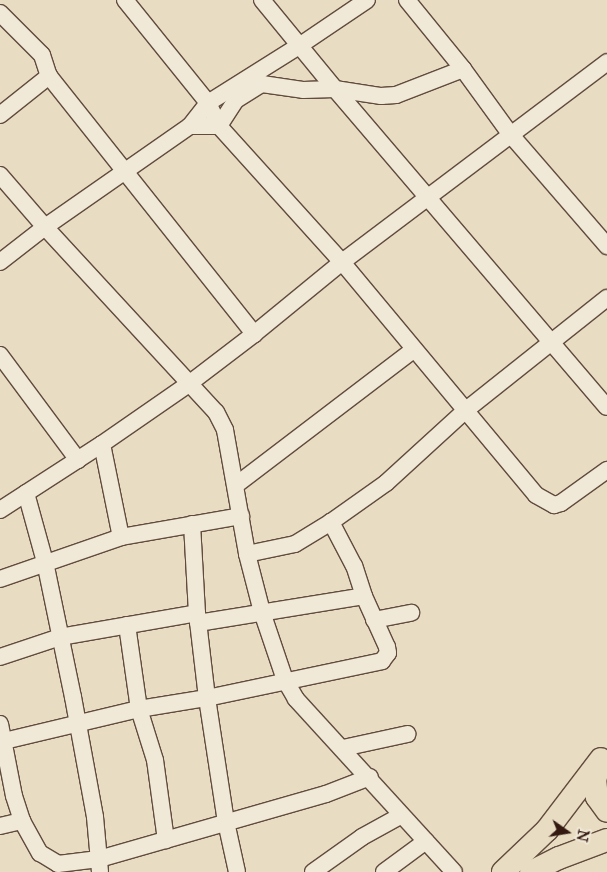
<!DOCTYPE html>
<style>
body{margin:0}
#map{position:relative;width:607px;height:872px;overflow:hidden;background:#e8ddc2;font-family:"IM FELL Great Primer",serif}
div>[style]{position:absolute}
.roads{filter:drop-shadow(1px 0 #614b3d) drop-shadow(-1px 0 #614b3d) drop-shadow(0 1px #614b3d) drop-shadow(0 -1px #614b3d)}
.minor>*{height:16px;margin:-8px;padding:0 8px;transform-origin:8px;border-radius:8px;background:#f0e9d7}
.highway>*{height:22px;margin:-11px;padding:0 11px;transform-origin:11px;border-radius:11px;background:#e8ddc2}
span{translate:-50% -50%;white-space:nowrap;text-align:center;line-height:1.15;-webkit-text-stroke:5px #f0e9d7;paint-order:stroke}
.north{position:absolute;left:542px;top:807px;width:50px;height:50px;-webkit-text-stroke:4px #f0e9d7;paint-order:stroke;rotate:103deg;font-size:14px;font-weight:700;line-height:20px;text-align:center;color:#341a11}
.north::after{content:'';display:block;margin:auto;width:18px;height:22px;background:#341a11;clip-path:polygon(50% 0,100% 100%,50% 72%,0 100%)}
</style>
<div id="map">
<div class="roads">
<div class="minor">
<i style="left:125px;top:0;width:132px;rotate:51.1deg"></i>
<i style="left:208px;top:103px;width:25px;rotate:64deg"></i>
<i style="left:219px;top:126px;width:183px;rotate:47.9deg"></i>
<i style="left:342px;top:262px;width:303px;rotate:50.2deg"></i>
<i style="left:536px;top:495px;width:21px;rotate:29deg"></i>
<i style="left:554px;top:505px;width:7px;rotate:-16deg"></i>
<i style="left:561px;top:503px;width:57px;rotate:-35.7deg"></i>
<i style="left:262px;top:0;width:115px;rotate:50.6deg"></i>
<i style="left:335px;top:89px;width:418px;rotate:49.5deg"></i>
<i style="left:407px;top:0;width:89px;rotate:50.9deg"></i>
<i style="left:463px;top:69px;width:82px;rotate:54deg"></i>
<i style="left:511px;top:135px;width:147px;rotate:49.1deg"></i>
<i style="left:0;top:13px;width:59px;rotate:45deg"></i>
<i style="left:42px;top:55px;width:22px;rotate:72deg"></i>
<i style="left:49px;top:76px;width:330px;rotate:51.5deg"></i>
<i style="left:0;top:115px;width:63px;rotate:-38.5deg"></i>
<i style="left:190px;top:126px;width:29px"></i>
<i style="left:219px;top:126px;width:31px;rotate:-57deg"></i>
<i style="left:236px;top:100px;width:31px;rotate:-32deg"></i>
<i style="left:262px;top:84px;width:41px;rotate:8.3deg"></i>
<i style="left:303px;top:90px;width:32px;rotate:-2deg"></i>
<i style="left:335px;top:89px;width:47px;rotate:8.7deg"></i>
<i style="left:381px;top:96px;width:15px;rotate:-4deg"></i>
<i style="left:396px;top:95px;width:72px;rotate:-21.2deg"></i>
<i style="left:0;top:175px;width:69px;rotate:49.1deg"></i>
<i style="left:45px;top:227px;width:252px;rotate:47.3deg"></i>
<i style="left:216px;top:412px;width:20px;rotate:63deg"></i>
<i style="left:225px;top:430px;width:126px;rotate:79.9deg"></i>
<i style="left:247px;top:554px;width:60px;rotate:75.5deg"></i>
<i style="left:262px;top:612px;width:72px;rotate:71.3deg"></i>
<i style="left:285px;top:680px;width:22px;rotate:60deg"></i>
<i style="left:296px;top:699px;width:234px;rotate:47.6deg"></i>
<i style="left:0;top:262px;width:57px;rotate:-37.9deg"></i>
<i style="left:45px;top:227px;width:177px;rotate:-34.9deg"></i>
<i style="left:190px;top:126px;width:29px;rotate:-52deg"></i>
<i style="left:208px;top:103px;width:107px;rotate:-32.1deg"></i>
<i style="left:299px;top:46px;width:82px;rotate:-34.1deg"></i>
<i style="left:0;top:355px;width:131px;rotate:53.4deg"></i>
<i style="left:102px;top:444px;width:95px;rotate:78.5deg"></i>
<i style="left:236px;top:485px;width:223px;rotate:-37.3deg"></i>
<i style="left:26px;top:493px;width:72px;rotate:74.6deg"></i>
<i style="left:45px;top:562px;width:138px;rotate:78.3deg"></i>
<i style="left:73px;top:697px;width:122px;rotate:79.6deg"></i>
<i style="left:95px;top:817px;width:55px;rotate:84.8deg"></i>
<i style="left:0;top:510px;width:121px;rotate:-32.9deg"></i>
<i style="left:102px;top:444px;width:107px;rotate:-34.7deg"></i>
<i style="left:190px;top:383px;width:81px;rotate:-37.4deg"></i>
<i style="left:254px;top:334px;width:114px;rotate:-39.3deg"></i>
<i style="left:342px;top:262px;width:332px;rotate:-37deg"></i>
<i style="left:192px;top:524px;width:89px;rotate:86.8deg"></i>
<i style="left:197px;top:613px;width:86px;rotate:83.3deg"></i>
<i style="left:207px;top:698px;width:125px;rotate:81.3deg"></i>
<i style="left:226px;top:822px;width:51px;rotate:77.6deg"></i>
<i style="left:247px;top:554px;width:49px;rotate:-11.8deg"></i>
<i style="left:295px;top:544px;width:42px;rotate:-31.4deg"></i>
<i style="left:331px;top:522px;width:67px;rotate:-35.3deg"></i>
<i style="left:386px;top:483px;width:108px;rotate:-42.4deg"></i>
<i style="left:466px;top:410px;width:180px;rotate:-38.5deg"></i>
<i style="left:0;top:579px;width:128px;rotate:-19.1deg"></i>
<i style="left:121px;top:537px;width:122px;rotate:-9.9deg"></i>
<i style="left:374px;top:620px;width:38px;rotate:-11deg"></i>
<i style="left:198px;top:623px;width:168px;rotate:-9.2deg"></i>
<i style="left:127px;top:625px;width:85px;rotate:81.9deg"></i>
<i style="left:139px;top:709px;width:53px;rotate:72.6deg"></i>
<i style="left:155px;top:760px;width:81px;rotate:82.2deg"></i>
<i style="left:0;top:657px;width:63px;rotate:-18.4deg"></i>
<i style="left:60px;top:637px;width:139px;rotate:-9.9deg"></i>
<i style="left:0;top:724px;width:73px;rotate:79deg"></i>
<i style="left:14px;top:796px;width:26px;rotate:72deg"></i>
<i style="left:22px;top:821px;width:37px;rotate:61deg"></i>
<i style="left:40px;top:853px;width:21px;rotate:31deg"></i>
<i style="left:58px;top:864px;width:41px;rotate:-7deg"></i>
<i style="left:99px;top:859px;width:236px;rotate:-16deg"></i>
<i style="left:326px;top:794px;width:47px;rotate:-21.1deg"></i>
<i style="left:0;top:742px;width:143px;rotate:-13.4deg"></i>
<i style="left:139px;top:709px;width:69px;rotate:-9.2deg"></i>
<i style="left:207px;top:698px;width:179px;rotate:-11.9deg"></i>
<i style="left:382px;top:661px;width:10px;rotate:-53deg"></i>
<i style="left:388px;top:653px;width:6px;rotate:-99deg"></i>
<i style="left:387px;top:647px;width:56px;rotate:-114.3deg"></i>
<i style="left:364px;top:596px;width:32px;rotate:-108deg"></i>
<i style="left:354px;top:566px;width:50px;rotate:-117.6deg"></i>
<i style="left:343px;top:748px;width:66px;rotate:-12.2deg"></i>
<i style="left:0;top:826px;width:23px;rotate:-13deg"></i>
<i style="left:313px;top:872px;width:60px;rotate:-35.5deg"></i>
<i style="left:362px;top:837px;width:43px;rotate:-28.9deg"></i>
<i style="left:384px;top:872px;width:52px;rotate:-36.4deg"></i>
</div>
<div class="highway">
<i style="left:601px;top:761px;width:19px;rotate:108deg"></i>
<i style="left:595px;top:779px;width:18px;rotate:84deg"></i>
<i style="left:597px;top:797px;width:17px;rotate:54deg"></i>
<i style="left:503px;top:872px;width:61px;rotate:-43.7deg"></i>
<i style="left:547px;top:830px;width:89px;rotate:-52.7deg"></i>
<i style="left:531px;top:872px;width:31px;rotate:-27deg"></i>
<i style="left:559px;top:858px;width:51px;rotate:-20.6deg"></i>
</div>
</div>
<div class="north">N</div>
</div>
